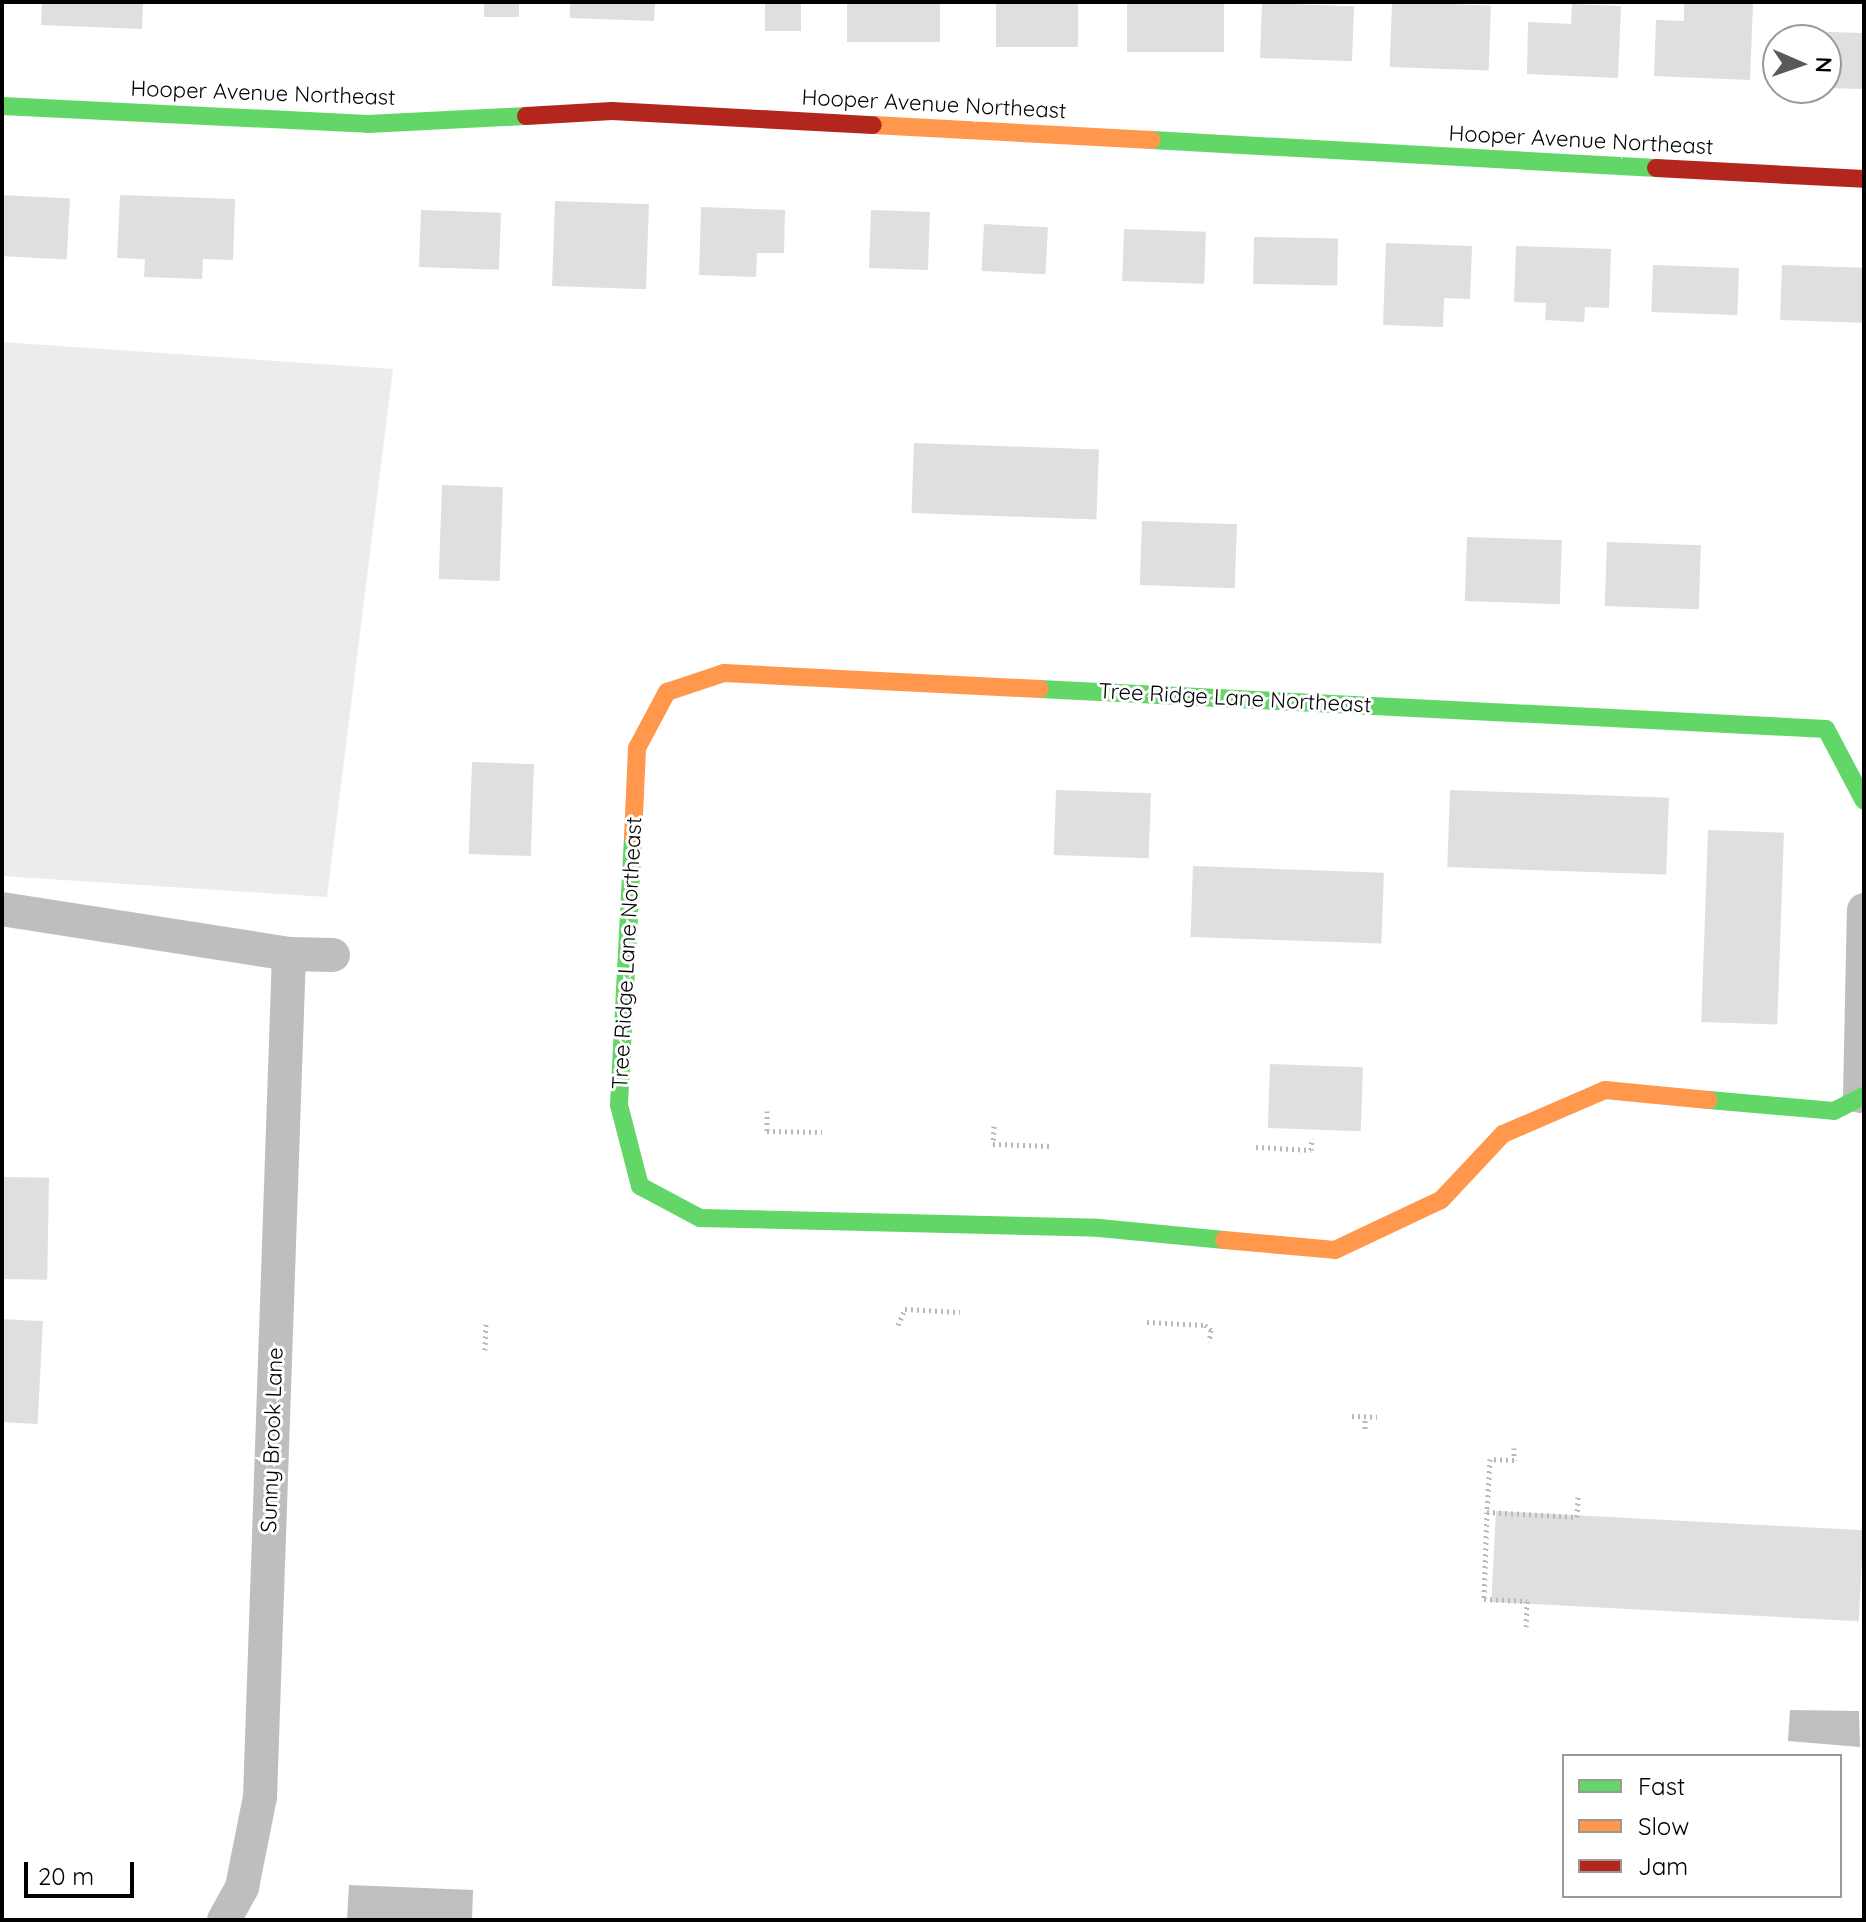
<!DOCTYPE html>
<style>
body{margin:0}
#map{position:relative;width:1866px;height:1922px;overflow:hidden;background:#fff;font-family:Quicksand,sans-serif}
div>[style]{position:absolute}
.green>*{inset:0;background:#ececec}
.water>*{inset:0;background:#bfbfbf}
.building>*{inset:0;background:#dfdfdf;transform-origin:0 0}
.path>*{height:5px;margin-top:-2.5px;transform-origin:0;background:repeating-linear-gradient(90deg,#b9b9b9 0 2px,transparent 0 6px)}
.street>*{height:34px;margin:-17px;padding:0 17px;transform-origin:17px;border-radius:17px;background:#bebebe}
.fast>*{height:18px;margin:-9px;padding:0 9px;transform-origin:9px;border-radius:9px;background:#63d668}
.slow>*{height:18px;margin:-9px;padding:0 9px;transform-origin:9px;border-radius:9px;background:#ff974d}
.jam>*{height:18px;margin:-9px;padding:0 9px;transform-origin:9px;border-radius:9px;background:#b3261e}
span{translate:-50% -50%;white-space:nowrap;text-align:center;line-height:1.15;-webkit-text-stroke:6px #fff;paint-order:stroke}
.street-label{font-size:22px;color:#000}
.frame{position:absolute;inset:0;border:4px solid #000;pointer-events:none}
.legend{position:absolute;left:1562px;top:1754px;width:280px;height:144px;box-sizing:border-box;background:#fff;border:2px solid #999;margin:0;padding:10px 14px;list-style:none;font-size:24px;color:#000}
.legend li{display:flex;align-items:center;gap:16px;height:40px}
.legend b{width:40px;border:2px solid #999}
.north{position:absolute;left:1762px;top:24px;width:80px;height:80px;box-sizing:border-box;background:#fff;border:2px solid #999;border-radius:50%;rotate:92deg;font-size:22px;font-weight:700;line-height:32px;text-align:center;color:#000}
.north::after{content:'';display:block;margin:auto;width:28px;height:36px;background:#595959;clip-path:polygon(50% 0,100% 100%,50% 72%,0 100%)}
.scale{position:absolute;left:24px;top:1862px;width:110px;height:36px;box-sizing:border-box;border:4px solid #000;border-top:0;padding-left:10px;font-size:24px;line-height:28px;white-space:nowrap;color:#000;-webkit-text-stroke:6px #fff;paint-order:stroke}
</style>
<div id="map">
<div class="green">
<i style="clip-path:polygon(2px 342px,393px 369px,327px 897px,2px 876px)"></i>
</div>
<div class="water">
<i style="clip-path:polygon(1790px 1710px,1859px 1711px,1860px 1747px,1788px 1741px)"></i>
<i style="clip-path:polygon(349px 1885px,473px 1890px,472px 1920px,347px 1920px)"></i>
</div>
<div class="building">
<i style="clip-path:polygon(42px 2px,143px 2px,142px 29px,41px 25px)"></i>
<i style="left:484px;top:2px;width:35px;height:15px"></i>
<i style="clip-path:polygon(570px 2px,655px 2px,654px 21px,570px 18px)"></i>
<i style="left:765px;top:2px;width:36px;height:29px"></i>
<i style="left:847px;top:2px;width:93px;height:40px"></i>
<i style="left:996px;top:2px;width:82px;height:45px"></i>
<i style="left:1127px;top:2px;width:97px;height:50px"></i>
<i style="left:1392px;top:2px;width:99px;height:65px;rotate:2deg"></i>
<i style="clip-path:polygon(1684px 2px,1753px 4px,1750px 80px,1654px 76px,1656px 20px,1684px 21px)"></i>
<i style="left:1262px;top:3px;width:92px;height:55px;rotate:2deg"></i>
<i style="clip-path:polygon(1572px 4px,1621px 6px,1618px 78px,1527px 74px,1528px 22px,1571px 24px)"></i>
<i style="clip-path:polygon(1795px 31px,1864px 33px,1864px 89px,1826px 88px,1826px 40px,1795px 40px)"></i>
<i style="left:2px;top:195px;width:68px;height:61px;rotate:3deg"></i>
<i style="clip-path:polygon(120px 195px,235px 199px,233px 260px,203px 259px,202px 279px,144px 277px,145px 259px,117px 258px)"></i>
<i style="left:555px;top:201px;width:94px;height:85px;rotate:2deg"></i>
<i style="clip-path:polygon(701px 207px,785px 210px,784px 253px,757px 253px,756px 277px,699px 275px)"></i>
<i style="left:421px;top:210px;width:80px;height:57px;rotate:2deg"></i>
<i style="left:871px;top:210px;width:59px;height:58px;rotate:2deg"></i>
<i style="left:984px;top:224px;width:64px;height:47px;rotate:3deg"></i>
<i style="left:1124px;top:229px;width:82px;height:52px;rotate:2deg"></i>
<i style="left:1254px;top:237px;width:84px;height:47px;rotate:1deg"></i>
<i style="clip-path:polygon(1386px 243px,1472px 246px,1470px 299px,1444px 298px,1443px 327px,1383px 325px)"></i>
<i style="clip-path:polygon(1516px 246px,1611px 249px,1609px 308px,1585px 307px,1584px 322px,1545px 320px,1546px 303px,1514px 302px)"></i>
<i style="left:1653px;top:265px;width:86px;height:47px;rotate:2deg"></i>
<i style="left:1782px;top:265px;width:82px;height:55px;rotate:2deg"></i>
<i style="left:914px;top:443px;width:185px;height:70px;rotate:2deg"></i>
<i style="left:442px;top:485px;width:61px;height:94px;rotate:2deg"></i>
<i style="left:1142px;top:521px;width:95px;height:64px;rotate:2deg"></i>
<i style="left:1467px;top:537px;width:95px;height:64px;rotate:2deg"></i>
<i style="left:1607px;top:542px;width:94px;height:64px;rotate:2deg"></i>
<i style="left:472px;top:762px;width:62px;height:92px;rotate:2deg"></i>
<i style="left:1056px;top:790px;width:95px;height:65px;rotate:2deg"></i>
<i style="left:1450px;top:790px;width:219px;height:77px;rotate:2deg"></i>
<i style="left:1708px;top:830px;width:76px;height:192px;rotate:2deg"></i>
<i style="left:1193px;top:866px;width:191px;height:71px;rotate:2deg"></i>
<i style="left:1270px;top:1064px;width:93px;height:64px;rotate:2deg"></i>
<i style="left:2px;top:1177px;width:47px;height:102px;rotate:1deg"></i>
<i style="left:2px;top:1319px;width:41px;height:103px;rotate:3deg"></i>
<i style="left:1496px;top:1511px;width:368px;height:91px;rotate:3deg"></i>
</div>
<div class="path">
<i style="left:767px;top:1111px;width:20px;rotate:90deg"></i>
<i style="left:767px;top:1131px;width:55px;rotate:1deg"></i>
<i style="left:994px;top:1126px;width:18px;rotate:93deg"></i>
<i style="left:993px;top:1144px;width:59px;rotate:1.9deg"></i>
<i style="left:1256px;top:1147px;width:55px;rotate:3.1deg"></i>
<i style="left:1311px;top:1150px;width:12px;rotate:-85deg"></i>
<i style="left:1147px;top:1322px;width:58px;rotate:3deg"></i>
<i style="left:1205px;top:1325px;width:8px;rotate:40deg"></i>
<i style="left:1211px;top:1330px;width:12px;rotate:99deg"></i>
<i style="left:898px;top:1325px;width:17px;rotate:-66deg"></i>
<i style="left:905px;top:1309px;width:55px;rotate:3.1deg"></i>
<i style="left:485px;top:1350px;width:26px;rotate:-88deg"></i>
<i style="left:1352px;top:1416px;width:25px;rotate:2deg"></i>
<i style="left:1365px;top:1429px;width:12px;rotate:-90deg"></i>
<i style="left:1514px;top:1448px;width:12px;rotate:90deg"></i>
<i style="left:1514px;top:1460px;width:24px;rotate:-178deg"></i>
<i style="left:1490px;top:1459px;width:53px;rotate:93.2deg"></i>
<i style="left:1487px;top:1512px;width:90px;rotate:3.2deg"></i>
<i style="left:1577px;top:1517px;width:20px;rotate:-87deg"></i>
<i style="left:1487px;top:1512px;width:87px;rotate:92deg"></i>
<i style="left:1484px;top:1599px;width:43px;rotate:2.7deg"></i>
<i style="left:1527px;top:1601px;width:26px;rotate:92deg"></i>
</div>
<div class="street">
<i style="left:2px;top:909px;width:291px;rotate:8.9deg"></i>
<i style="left:289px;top:954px;width:44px;rotate:1.3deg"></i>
<i style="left:1860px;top:1096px;width:186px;rotate:-88.8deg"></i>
<i style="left:224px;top:1920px;width:38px;rotate:-61deg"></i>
<i style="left:242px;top:1887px;width:92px;rotate:-78.7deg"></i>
<i style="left:260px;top:1797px;width:843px;rotate:-88.03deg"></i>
</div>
<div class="fast">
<i style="left:2px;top:106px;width:366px;rotate:2.8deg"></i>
<i style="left:368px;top:124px;width:158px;rotate:-2.9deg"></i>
<i style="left:1152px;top:140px;width:505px;rotate:3.18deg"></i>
<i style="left:1040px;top:689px;width:787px;rotate:2.91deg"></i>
<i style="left:1826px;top:729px;width:81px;rotate:62.2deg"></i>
<i style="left:633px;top:837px;width:268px;rotate:93deg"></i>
<i style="left:619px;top:1105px;width:84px;rotate:75.5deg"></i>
<i style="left:640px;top:1186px;width:68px;rotate:28.1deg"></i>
<i style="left:700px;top:1218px;width:399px;rotate:1.4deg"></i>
<i style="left:1099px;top:1228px;width:126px;rotate:5.5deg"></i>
<i style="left:1709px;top:1100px;width:125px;rotate:5deg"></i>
<i style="left:1834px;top:1111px;width:34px;rotate:-27deg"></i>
</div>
<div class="slow">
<i style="left:873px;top:125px;width:279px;rotate:3.1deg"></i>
<i style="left:633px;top:837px;width:89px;rotate:-87.4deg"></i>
<i style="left:637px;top:748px;width:64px;rotate:-61.8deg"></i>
<i style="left:667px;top:692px;width:60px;rotate:-18.4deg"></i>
<i style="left:724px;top:673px;width:316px;rotate:2.9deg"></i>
<i style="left:1224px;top:1240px;width:111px;rotate:5.1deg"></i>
<i style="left:1335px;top:1250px;width:117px;rotate:-25.3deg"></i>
<i style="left:1441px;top:1200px;width:91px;rotate:-46.8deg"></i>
<i style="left:1503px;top:1134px;width:111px;rotate:-23.3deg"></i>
<i style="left:1605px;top:1090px;width:104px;rotate:5.5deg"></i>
</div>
<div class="jam">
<i style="left:526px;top:116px;width:86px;rotate:-3.3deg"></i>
<i style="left:612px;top:111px;width:261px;rotate:3.1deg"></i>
<i style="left:1656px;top:168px;width:208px;rotate:3deg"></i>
</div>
<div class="street-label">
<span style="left:263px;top:93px;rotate:2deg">Hooper Avenue Northeast</span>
<span style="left:934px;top:104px;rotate:3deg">Hooper Avenue Northeast</span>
<span style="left:1581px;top:140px;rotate:3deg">Hooper Avenue Northeast</span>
<span style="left:1235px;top:698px;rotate:3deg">Tree Ridge Lane Northeast</span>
<span style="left:627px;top:953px;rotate:-87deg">Tree Ridge Lane Northeast</span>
<span style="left:272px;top:1440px;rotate:-88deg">Sunny Brook Lane</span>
</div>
<div class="frame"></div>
<ul class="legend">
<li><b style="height:10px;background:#63d668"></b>Fast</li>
<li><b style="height:10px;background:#ff974d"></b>Slow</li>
<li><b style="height:10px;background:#b3261e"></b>Jam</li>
</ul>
<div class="north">N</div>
<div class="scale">20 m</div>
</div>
